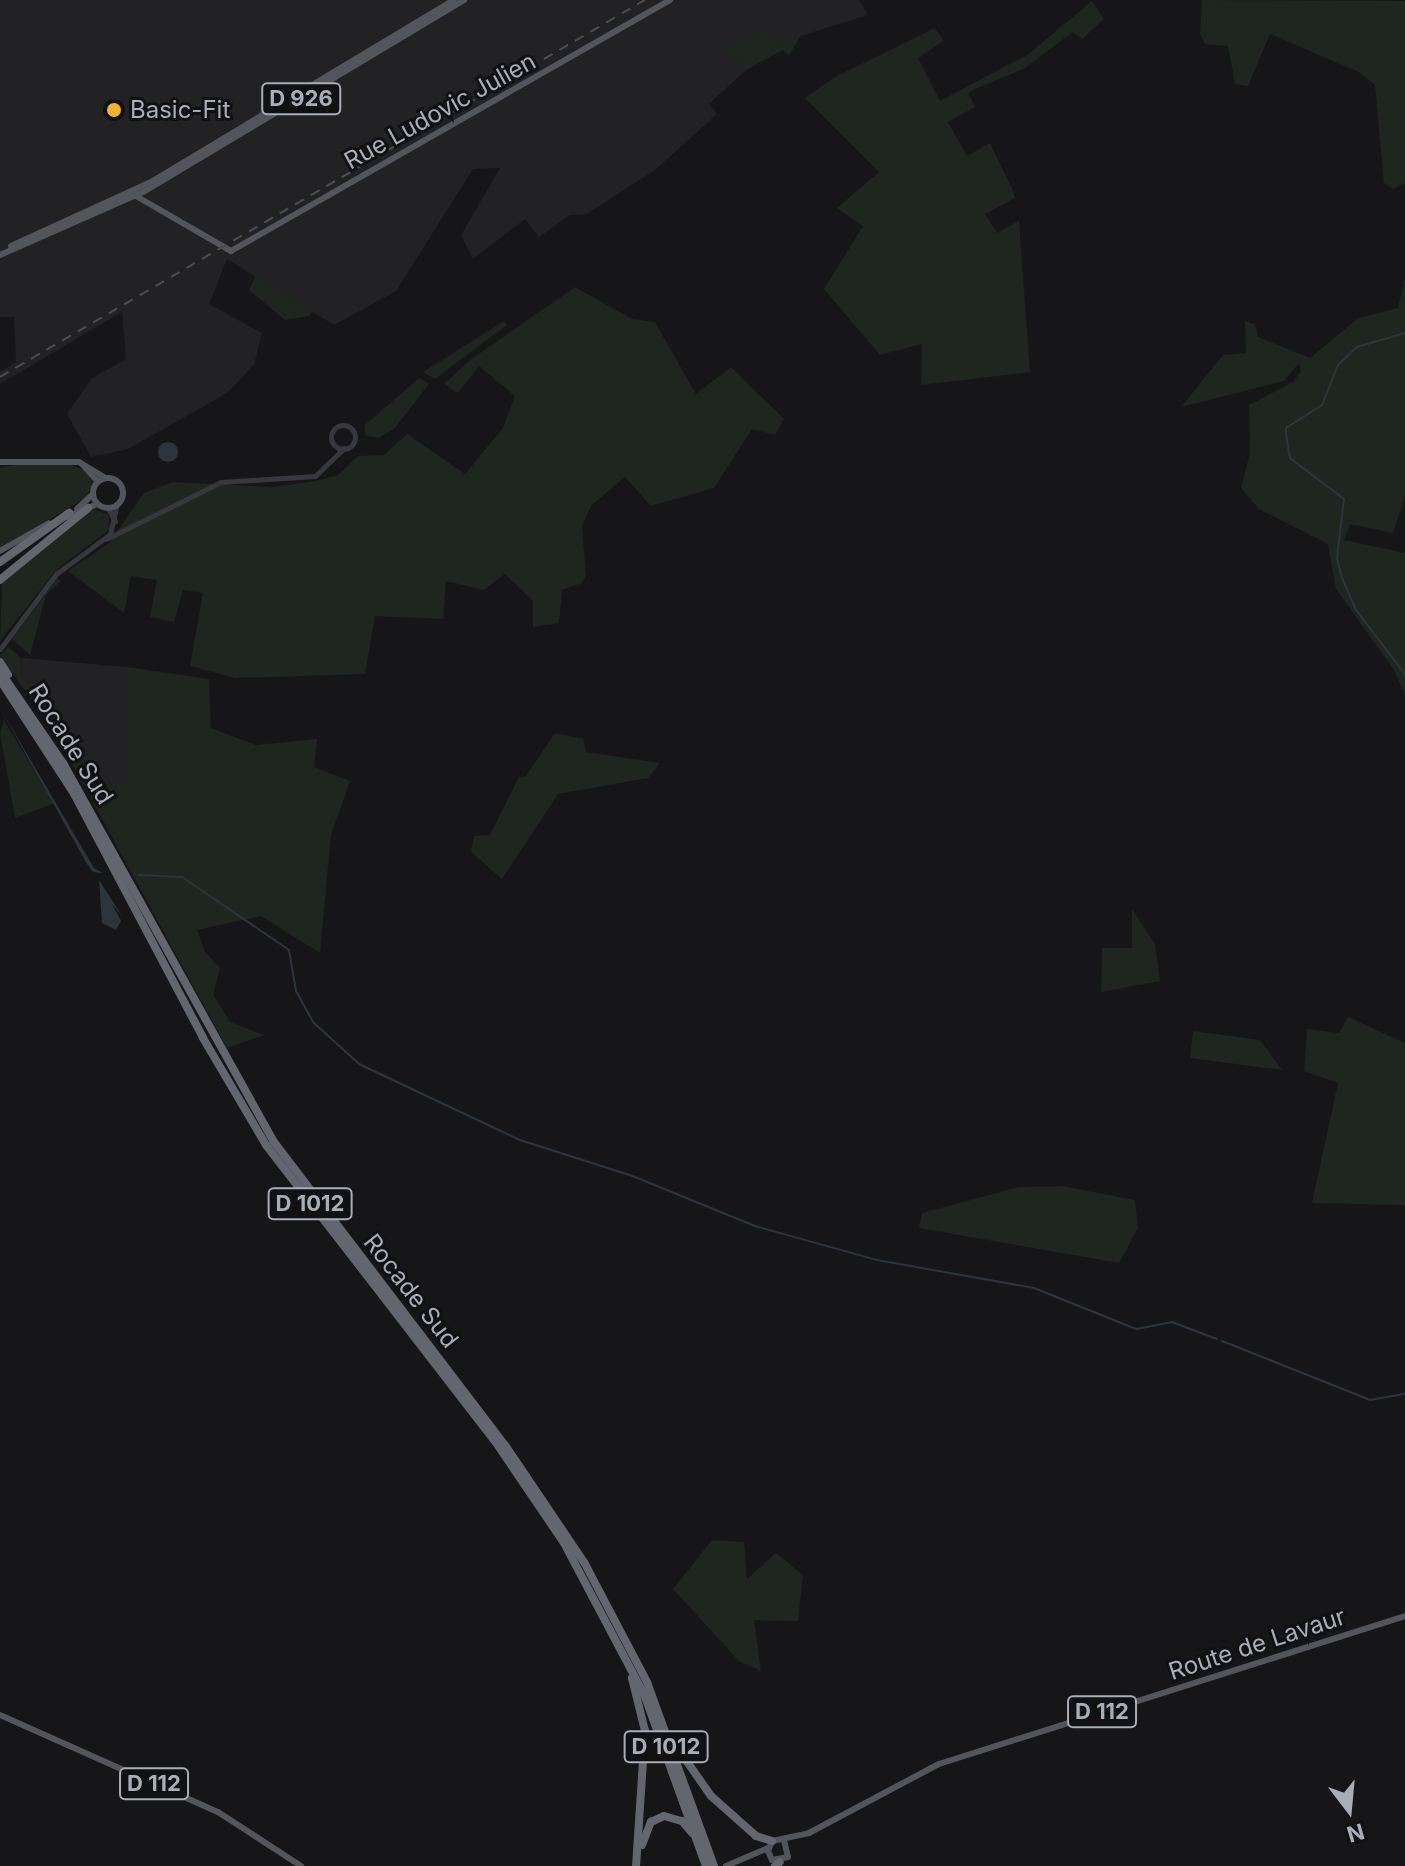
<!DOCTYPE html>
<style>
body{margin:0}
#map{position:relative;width:1405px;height:1866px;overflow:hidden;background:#161618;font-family:Inter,sans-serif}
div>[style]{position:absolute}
.built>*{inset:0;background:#222225}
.green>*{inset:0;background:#1e261f}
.water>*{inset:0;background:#2c353c}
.round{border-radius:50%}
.stream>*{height:2px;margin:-1px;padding:0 1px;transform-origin:1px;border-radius:1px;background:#2c353c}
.minor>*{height:5px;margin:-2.5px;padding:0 2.5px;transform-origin:2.5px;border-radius:2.5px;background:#37383d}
.minor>.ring{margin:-2.5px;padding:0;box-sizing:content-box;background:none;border:5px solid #37383d;border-radius:50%}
.major>*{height:6px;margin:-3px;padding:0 3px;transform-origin:3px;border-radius:3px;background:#53555c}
.major>.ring{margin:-3px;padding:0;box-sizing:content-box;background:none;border:6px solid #53555c;border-radius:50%}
.highway>*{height:8px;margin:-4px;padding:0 4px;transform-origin:4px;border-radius:4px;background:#63666e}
.rail>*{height:2px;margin-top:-1px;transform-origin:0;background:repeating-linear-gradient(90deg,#4a4c52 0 10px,transparent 0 18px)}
.dots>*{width:22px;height:22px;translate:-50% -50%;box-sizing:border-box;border:4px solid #111113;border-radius:50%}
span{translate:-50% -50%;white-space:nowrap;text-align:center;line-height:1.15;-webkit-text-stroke:6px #111113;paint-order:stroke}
.shield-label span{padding:2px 6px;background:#111113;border:2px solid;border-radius:6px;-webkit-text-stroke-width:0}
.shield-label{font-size:22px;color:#a8adb8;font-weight:700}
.poi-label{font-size:24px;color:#a8adb8}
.left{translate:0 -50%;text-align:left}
.street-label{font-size:24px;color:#a8adb8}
.north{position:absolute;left:1309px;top:1770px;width:80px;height:80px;-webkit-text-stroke:6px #111113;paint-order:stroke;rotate:164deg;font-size:22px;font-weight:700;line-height:32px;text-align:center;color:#a8adb8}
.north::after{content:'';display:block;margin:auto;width:28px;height:36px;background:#a8adb8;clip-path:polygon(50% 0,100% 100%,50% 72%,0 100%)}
</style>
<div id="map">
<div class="built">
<i style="clip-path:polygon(0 0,859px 0,868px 15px,778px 43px,724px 47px,746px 70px,709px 104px,717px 114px,655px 170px,587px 214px,570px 215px,539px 237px,525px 219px,473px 259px,461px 235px,500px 168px,473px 169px,396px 291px,334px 325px,227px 259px,209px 304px,262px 333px,254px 365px,227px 393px,128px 449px,91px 457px,67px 414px,92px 378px,126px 359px,122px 312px,0 384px,0 372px,16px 362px,14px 317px,0 317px)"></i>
<i style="clip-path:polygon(21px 658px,127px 667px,127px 785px,95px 785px,20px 673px)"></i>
</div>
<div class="green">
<i style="clip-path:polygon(1202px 0,1405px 1px,1405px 183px,1393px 189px,1384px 183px,1375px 85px,1359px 72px,1270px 34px,1248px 86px,1235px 84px,1228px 46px,1205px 44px,1200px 34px)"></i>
<i style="clip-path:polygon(1092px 1px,1104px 19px,1082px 39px,1073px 32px,1025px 68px,973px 90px,968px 93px,975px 107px,948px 122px,967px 156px,990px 143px,1013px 191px,1015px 198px,985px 214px,997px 233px,1019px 221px,1030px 372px,921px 385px,922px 344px,880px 355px,824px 289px,863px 226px,837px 208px,879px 172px,805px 98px,835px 77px,935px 28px,944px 41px,918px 58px,940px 101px,1027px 55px)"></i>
<i style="clip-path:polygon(763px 31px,778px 43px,803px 32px,789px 55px,783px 50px,746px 70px,723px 47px)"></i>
<i style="clip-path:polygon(256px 275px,313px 311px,309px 316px,285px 320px,249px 290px)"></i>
<i style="clip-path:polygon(1405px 278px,1405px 496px,1393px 533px,1350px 524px,1344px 540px,1405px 553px,1405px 695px,1394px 670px,1336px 589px,1328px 544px,1259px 509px,1241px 488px,1250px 453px,1249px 405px,1293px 382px,1301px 371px,1299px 363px,1284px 381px,1181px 407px,1223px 355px,1246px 353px,1245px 321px,1255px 324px,1258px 337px,1310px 358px,1358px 318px,1398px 308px)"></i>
<i style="clip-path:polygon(575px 287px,632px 319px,655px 322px,696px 394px,731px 367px,784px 419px,775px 435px,752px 429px,714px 488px,651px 506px,625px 477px,591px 506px,582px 526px,586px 576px,582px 583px,562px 590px,559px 623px,533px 627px,533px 601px,505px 574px,484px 590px,446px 581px,443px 619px,375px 616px,365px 674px,235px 678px,190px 666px,203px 593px,183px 590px,174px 622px,150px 617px,157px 580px,131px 576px,124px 613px,68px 571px,109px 543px,144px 493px,173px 482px,273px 487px,316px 481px,338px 475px,358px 456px,384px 455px,407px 434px,465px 474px,503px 428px,515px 396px,479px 366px,458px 393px,444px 384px,470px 360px)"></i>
<i style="clip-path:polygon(504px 321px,507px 325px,435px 379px,423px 372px)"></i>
<i style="clip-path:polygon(419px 378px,429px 384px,394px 429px,378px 438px,365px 435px,365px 425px)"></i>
<i style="clip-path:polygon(14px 465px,70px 465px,85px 470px,93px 483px,86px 498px,0 548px,0 468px)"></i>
<i style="clip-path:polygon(92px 509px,109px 515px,109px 530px,57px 569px,0 641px,2px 583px)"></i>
<i style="clip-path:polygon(57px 578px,61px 581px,46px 595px,30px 655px,12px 639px)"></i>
<i style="clip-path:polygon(9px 647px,21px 658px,20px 673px,95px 785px,127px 785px,127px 667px,209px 679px,211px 728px,256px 745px,317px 739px,314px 767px,350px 781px,331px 835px,320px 953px,261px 916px,197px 930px,205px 952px,220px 968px,213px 994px,230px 1022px,264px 1035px,227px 1048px,58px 738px,0 655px)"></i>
<i style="clip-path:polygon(4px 721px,55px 803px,15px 818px,0 733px)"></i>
<i style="clip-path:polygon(555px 733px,583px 739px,586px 752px,660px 763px,648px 778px,558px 794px,502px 879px,471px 852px,474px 836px,490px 835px,519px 777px,526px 776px)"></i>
<i style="clip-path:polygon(1132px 909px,1155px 944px,1160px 981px,1101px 992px,1102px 948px,1132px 948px)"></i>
<i style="clip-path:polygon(1348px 1017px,1405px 1043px,1405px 1205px,1312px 1203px,1338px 1083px,1304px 1071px,1307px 1029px,1339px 1033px)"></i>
<i style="clip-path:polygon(1193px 1031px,1260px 1040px,1282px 1070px,1190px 1058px)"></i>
<i style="clip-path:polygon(1062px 1186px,1135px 1200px,1138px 1228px,1119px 1263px,919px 1228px,922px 1213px,1019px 1187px)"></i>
<i style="clip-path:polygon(712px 1540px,744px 1542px,747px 1579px,776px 1553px,803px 1575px,798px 1621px,754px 1620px,761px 1671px,739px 1661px,673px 1589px)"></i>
</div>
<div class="water">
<i class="round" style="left:158px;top:442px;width:20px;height:20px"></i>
<i style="clip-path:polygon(0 708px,94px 868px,103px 873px,93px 872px,87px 864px)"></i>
<i style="clip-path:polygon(99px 880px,122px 916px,112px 904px,121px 921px,116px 930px,102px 923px)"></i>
</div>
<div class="stream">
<i style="left:1405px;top:333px;width:50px;rotate:163.7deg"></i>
<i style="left:1357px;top:347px;width:26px;rotate:137deg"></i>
<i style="left:1338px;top:365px;width:43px;rotate:111.8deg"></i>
<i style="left:1322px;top:405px;width:43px;rotate:147.4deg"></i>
<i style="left:1286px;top:428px;width:6px;rotate:90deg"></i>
<i style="left:1286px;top:434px;width:24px;rotate:81deg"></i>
<i style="left:1290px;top:458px;width:68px;rotate:37.2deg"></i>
<i style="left:1344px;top:499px;width:59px;rotate:96.8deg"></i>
<i style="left:1337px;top:558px;width:17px;rotate:77deg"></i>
<i style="left:1341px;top:575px;width:38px;rotate:67deg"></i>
<i style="left:1356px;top:610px;width:81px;rotate:52.6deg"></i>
<i style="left:139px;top:875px;width:43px;rotate:2.7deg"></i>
<i style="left:182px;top:877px;width:130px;rotate:34.3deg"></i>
<i style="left:289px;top:950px;width:42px;rotate:80.3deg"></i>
<i style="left:296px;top:991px;width:37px;rotate:61deg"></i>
<i style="left:314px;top:1023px;width:61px;rotate:42.3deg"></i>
<i style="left:359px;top:1064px;width:178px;rotate:25.3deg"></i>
<i style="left:520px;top:1140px;width:115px;rotate:17.7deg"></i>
<i style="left:630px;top:1175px;width:135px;rotate:22.2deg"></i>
<i style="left:755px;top:1226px;width:127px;rotate:15.6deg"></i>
<i style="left:877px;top:1260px;width:159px;rotate:10.1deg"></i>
<i style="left:1034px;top:1288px;width:110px;rotate:21.9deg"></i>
<i style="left:1136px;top:1329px;width:37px;rotate:-11deg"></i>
<i style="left:1172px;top:1322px;width:48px;rotate:20.7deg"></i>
<i style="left:1222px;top:1341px;width:159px;rotate:21.7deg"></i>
<i style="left:1370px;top:1400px;width:36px;rotate:-10deg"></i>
</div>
<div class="minor">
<i class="ring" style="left:331px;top:425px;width:19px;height:19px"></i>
<i style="left:108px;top:508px;width:15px;rotate:62deg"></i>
<i style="left:106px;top:539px;width:128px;rotate:-26.4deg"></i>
<i style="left:221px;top:482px;width:94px;rotate:-3.7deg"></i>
<i style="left:315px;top:476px;width:40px;rotate:-44deg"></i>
<i style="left:0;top:649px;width:94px;rotate:-53.3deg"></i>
<i style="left:56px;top:574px;width:67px;rotate:-36.5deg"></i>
<i style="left:110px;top:534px;width:31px;rotate:-77deg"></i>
</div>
<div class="major">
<i style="left:136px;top:196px;width:110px;rotate:30.1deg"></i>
<i style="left:231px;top:251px;width:506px;rotate:-29.76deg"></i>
<i style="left:11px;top:246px;width:154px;rotate:-24.6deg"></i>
<i style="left:151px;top:182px;width:353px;rotate:-31deg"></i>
<i style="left:0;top:255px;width:158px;rotate:-23.8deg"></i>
<i style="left:145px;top:191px;width:372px;rotate:-30.9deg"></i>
<i style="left:0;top:462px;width:79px"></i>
<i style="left:79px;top:462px;width:31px;rotate:31deg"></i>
<i style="left:82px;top:464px;width:24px;rotate:48deg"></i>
<i class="ring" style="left:93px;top:478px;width:24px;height:24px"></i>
<i style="left:77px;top:509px;width:22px;rotate:-43deg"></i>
<i style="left:67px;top:517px;width:33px;rotate:-23deg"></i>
<i style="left:0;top:551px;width:56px;rotate:-29.7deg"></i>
<i style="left:0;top:1715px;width:239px;rotate:24deg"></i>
<i style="left:218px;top:1812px;width:99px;rotate:33deg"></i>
<i style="left:784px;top:1840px;width:17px;rotate:77deg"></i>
<i style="left:788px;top:1857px;width:16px;rotate:169deg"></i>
<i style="left:772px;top:1860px;width:10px;rotate:-114deg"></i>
<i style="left:768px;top:1851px;width:11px;rotate:-68deg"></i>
<i style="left:772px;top:1841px;width:38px;rotate:-12deg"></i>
<i style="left:809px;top:1833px;width:147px;rotate:-28deg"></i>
<i style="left:939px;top:1764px;width:489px;rotate:-17.6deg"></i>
<i style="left:726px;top:1866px;width:46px;rotate:-23.2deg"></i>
</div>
<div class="highway">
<i style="left:0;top:562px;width:85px;rotate:-35.4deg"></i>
<i style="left:0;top:580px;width:114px;rotate:-39.3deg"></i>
<i style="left:0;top:662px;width:15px;rotate:58deg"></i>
<i style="left:0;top:671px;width:112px;rotate:55.6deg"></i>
<i style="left:63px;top:763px;width:434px;rotate:60.9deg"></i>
<i style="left:274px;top:1142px;width:381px;rotate:52.7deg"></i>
<i style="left:505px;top:1445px;width:141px;rotate:56deg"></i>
<i style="left:584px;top:1562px;width:136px;rotate:62.3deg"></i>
<i style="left:647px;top:1682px;width:196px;rotate:70deg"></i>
<i style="left:0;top:680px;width:134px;rotate:56.9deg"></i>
<i style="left:73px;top:792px;width:278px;rotate:62.1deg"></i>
<i style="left:203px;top:1038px;width:124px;rotate:59.5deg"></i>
<i style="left:266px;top:1145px;width:381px;rotate:52.3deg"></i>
<i style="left:499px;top:1447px;width:116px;rotate:55.9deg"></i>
<i style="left:564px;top:1543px;width:171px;rotate:62.1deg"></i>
<i style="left:644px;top:1694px;width:183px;rotate:70.2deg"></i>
<i style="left:632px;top:1678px;width:55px;rotate:76.2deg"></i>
<i style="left:645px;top:1731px;width:135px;rotate:93.8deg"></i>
<i style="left:681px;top:1753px;width:52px;rotate:55.1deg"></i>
<i style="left:711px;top:1796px;width:60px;rotate:41.6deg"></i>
<i style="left:756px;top:1836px;width:17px;rotate:17deg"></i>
<i style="left:642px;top:1845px;width:25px;rotate:-69deg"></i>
<i style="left:651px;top:1822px;width:14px;rotate:-25deg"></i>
<i style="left:664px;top:1816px;width:19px;rotate:16deg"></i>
<i style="left:682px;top:1821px;width:16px;rotate:50deg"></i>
<i style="left:775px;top:1866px;width:6px;rotate:-39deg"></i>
</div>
<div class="rail">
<i style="left:0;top:377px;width:747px;rotate:-30.31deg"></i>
</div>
<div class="dots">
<i style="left:114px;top:110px;background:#f2b134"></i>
</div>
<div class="shield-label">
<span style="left:301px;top:99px">D 926</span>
<span style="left:310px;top:1204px">D 1012</span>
<span style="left:1102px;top:1712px">D 112</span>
<span style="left:666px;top:1747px">D 1012</span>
<span style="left:154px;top:1784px">D 112</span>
</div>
<div class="poi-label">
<span class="left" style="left:130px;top:110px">Basic-Fit</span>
</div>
<div class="street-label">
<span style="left:440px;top:111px;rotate:-29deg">Rue Ludovic Julien</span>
<span style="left:71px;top:744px;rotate:58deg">Rocade Sud</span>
<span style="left:411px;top:1291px;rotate:52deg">Rocade Sud</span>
<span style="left:1257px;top:1644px;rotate:-18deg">Route de Lavaur</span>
</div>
<div class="north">N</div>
</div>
